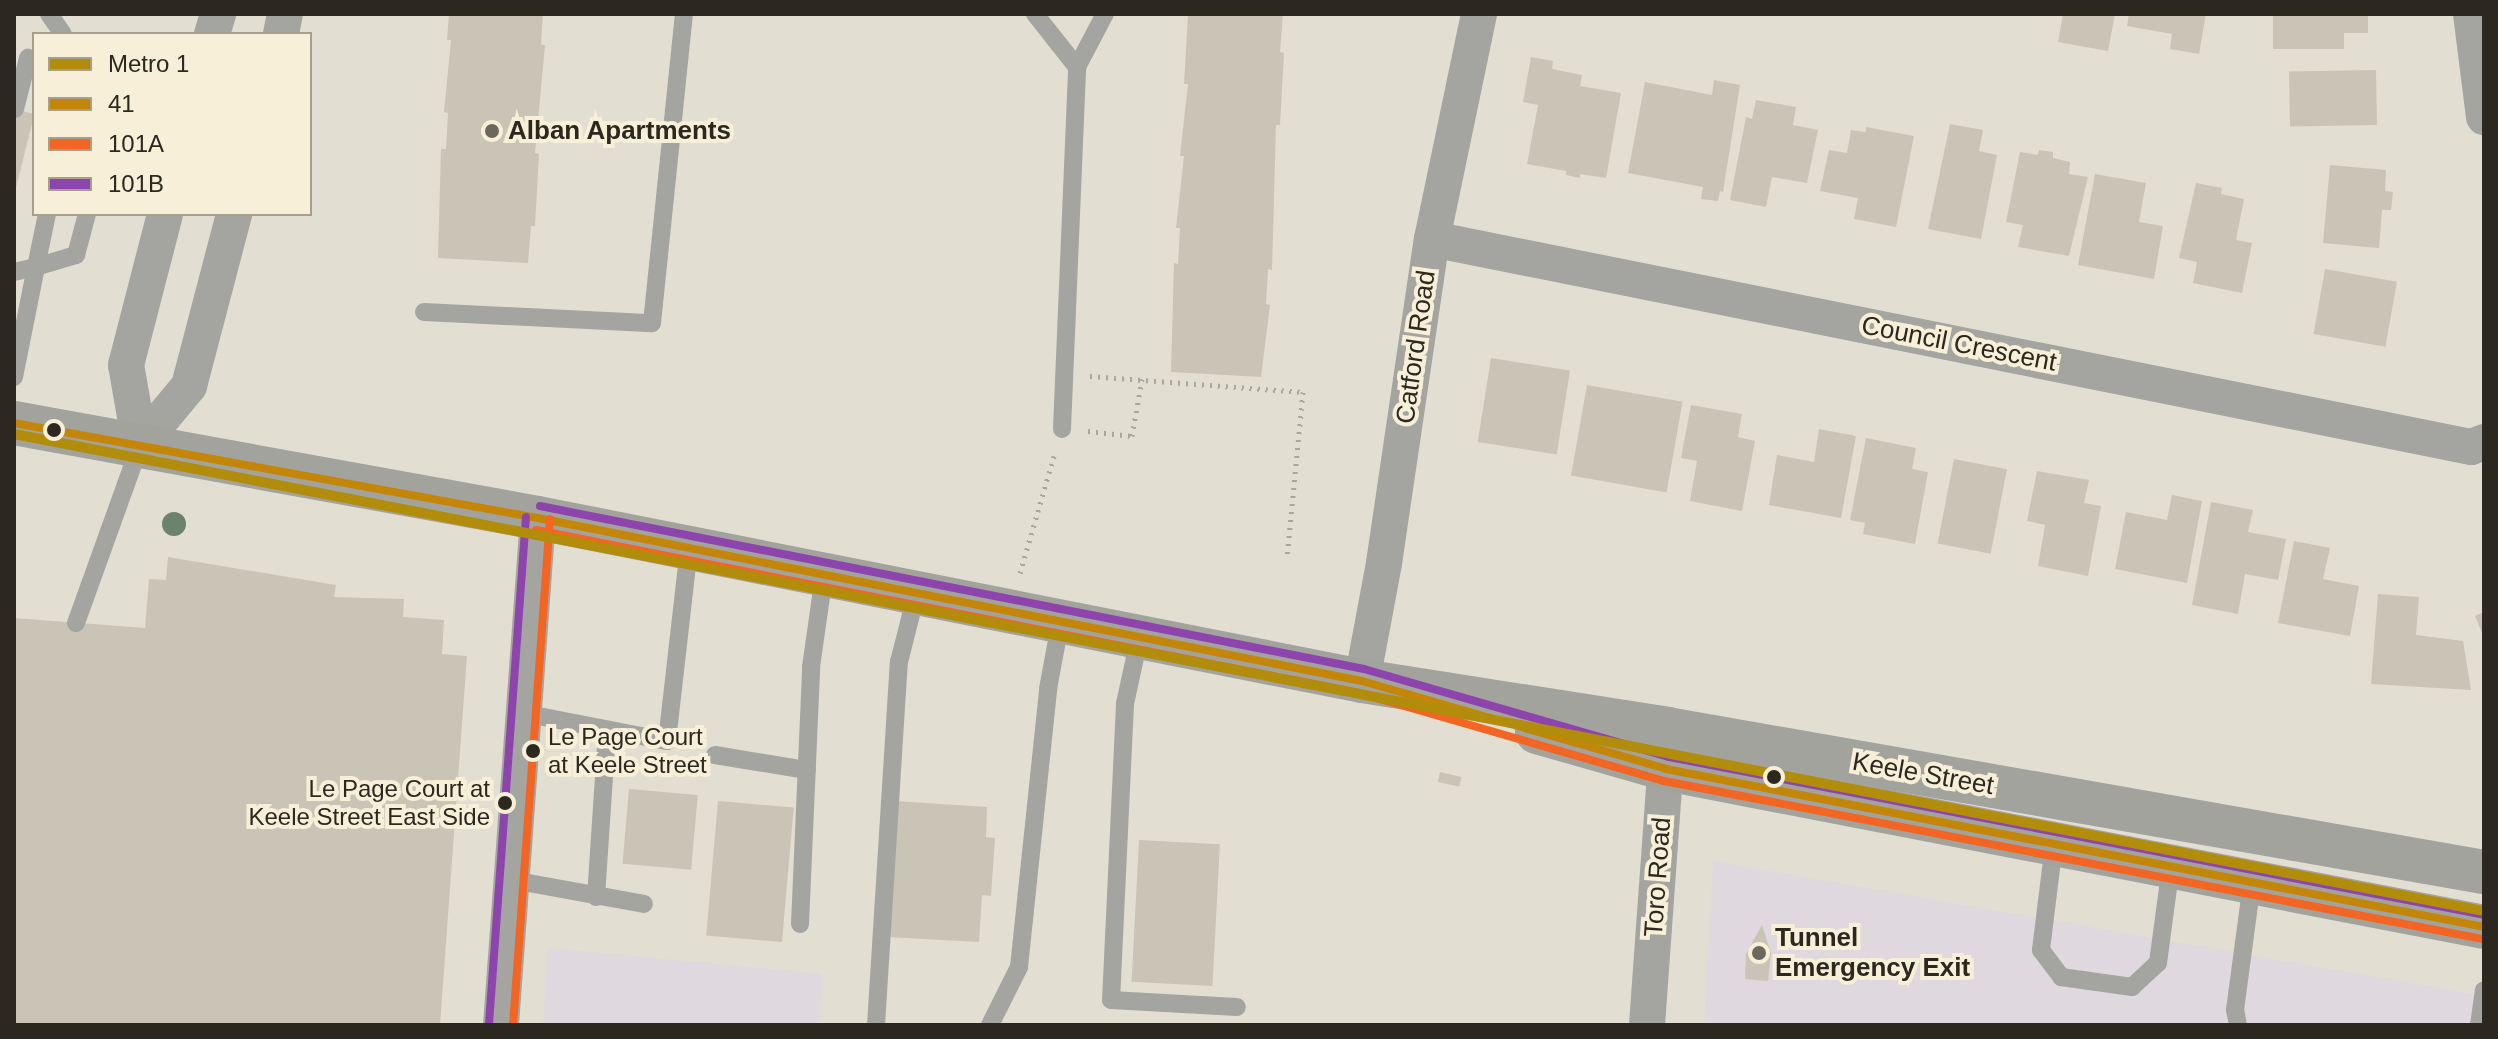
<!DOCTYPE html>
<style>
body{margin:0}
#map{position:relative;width:2498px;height:1039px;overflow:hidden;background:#e3ded2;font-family:Helvetica,sans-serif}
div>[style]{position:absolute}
.industrial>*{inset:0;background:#dfd8de}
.building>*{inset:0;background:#cac4b6;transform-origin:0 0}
.path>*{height:5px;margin-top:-2.5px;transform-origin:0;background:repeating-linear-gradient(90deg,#a7a6a0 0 2px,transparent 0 8px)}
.lane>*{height:18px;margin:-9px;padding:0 9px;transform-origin:9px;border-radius:9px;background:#a4a5a0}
.street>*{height:36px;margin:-18px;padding:0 18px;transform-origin:18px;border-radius:18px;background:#a4a5a0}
.secondary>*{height:44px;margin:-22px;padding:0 22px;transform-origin:22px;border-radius:22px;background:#a3a39e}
.bus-1>*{height:8px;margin:-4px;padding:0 4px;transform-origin:4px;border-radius:4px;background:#c48608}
.bus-2>*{height:8px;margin:-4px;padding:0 4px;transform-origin:4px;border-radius:4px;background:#f26522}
.bus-3>*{height:8px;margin:-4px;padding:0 4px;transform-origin:4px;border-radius:4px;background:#8e44ad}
.metro-1>*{height:10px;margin:-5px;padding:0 5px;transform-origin:5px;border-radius:5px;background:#b18d0b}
.trees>*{width:24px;height:24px;margin:-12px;border-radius:50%;background:#6b826c}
.dots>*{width:22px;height:22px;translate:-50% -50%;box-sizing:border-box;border:4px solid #f7efd8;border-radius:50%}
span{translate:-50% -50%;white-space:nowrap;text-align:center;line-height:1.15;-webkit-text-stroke:8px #f7efd8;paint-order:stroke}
.bus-label{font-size:24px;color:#2c2820}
.left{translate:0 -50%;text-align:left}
.right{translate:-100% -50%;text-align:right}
.poi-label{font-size:26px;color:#2c2820;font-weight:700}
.street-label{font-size:26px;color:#2c2820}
.frame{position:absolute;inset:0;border:16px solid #2c2820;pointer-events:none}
.legend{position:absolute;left:32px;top:32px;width:280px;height:184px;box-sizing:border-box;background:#f7efd8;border:2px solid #a69f8e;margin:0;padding:10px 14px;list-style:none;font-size:24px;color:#2c2820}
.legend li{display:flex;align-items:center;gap:16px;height:40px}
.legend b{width:40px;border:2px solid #a69f8e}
</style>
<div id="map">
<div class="industrial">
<i style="clip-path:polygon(1713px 861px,2484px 996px,2484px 1025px,1704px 1025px)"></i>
<i style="clip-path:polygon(548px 948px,822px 974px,819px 1025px,543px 1025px)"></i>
</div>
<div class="building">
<i style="clip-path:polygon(449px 14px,543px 14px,541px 45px,545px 45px,535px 153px,539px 154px,535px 226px,531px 226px,528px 263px,438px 258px,441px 149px,446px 149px,448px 113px,444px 112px,451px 40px,447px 40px)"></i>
<i style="clip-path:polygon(1188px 14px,1283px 14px,1280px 52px,1284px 53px,1280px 125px,1276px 125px,1272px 270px,1268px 269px,1266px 304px,1270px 305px,1261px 377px,1171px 372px,1174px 263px,1178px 264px,1180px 228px,1176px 228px,1184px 156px,1180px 156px,1188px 84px,1184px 84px)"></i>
<i style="clip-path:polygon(2063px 14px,2115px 14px,2108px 51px,2058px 42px)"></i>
<i style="clip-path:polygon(2129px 14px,2206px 14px,2199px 54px,2170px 49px,2172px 34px,2127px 26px)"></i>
<i style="clip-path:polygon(2273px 14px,2368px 14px,2368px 33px,2344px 33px,2344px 49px,2273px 49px)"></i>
<i style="clip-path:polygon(1531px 57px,1553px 61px,1552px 69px,1582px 75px,1580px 86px,1621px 93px,1606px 178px,1580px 174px,1580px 178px,1566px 175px,1566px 171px,1527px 164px,1538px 105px,1523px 102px)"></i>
<i style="left:2376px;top:70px;width:55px;height:87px;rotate:89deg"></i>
<i style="clip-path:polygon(1714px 80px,1740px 85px,1723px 192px,1720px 191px,1718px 201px,1701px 199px,1703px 187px,1628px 173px,1645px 82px,1712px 95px)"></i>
<i style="clip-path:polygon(1756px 100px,1796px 107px,1793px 125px,1818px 130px,1807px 183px,1772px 177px,1766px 207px,1730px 200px,1746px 117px,1752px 119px)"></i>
<i style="left:14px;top:109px;width:21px;height:76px;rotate:14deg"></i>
<i style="clip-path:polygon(1950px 124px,1983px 130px,1979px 151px,1997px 155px,1981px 239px,1928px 229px)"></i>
<i style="clip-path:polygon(1866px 127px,1914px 136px,1896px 227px,1854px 219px,1858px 198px,1820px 191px,1829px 150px,1847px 153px,1851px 130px,1866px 132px)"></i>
<i style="clip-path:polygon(2039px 150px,2053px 152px,2053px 158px,2070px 162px,2069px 174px,2088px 177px,2069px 256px,2018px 247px,2023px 225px,2006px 222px,2020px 152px,2038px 155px)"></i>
<i style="clip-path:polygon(2330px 165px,2386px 170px,2385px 191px,2393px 192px,2391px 210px,2382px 210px,2379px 248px,2323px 243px)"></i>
<i style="clip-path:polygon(2095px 174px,2146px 183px,2139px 222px,2163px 226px,2154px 279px,2078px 265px)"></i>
<i style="clip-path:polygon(2196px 183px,2222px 188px,2221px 194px,2244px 199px,2236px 240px,2252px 243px,2242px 293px,2193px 283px,2197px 262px,2179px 258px)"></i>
<i style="left:2325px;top:269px;width:73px;height:66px;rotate:10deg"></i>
<i style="left:1491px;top:358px;width:80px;height:85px;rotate:9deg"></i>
<i style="left:1587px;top:385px;width:97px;height:92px;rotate:10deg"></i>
<i style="clip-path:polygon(1691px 405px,1742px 414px,1738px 437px,1755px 441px,1742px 511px,1690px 501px,1697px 461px,1681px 458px)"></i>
<i style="clip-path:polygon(1819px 429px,1856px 436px,1841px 518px,1769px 505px,1777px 455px,1814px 462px)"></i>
<i style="clip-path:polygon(1866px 438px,1916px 448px,1912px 469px,1928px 472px,1915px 544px,1863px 534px,1865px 523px,1850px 520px)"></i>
<i style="left:1954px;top:459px;width:54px;height:86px;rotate:11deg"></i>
<i style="clip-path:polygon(2037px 471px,2089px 480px,2084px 503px,2101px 506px,2088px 576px,2038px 566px,2045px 525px,2027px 521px)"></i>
<i style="clip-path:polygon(2172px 495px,2202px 501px,2187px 583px,2115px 569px,2126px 512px,2167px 520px)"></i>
<i style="clip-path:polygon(2211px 502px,2253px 510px,2248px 532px,2286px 539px,2278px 580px,2245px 574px,2238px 614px,2192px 605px)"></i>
<i style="clip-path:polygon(2294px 541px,2330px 548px,2323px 579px,2359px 586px,2350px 636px,2278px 623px)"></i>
<i style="clip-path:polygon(168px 557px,336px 585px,334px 597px,404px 599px,403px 617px,444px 620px,442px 654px,467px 656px,440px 1025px,14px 1025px,14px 618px,145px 628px,149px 579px,166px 580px)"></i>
<i style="clip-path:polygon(2378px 594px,2419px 597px,2416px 635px,2463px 641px,2471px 690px,2371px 684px)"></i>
<i style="clip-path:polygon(2484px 612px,2484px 638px,2475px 616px)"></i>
<i style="left:1440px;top:772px;width:22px;height:10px;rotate:13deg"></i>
<i style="left:629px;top:789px;width:69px;height:75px;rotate:5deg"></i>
<i style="left:718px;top:801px;width:76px;height:135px;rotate:5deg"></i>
<i style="clip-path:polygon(895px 801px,987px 807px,986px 837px,995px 838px,991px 896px,982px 895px,979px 942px,887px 937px)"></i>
<i style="left:1139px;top:840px;width:81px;height:142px;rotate:3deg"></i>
<i style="clip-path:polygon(1762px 925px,1771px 953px,1768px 981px,1745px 979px,1746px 954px)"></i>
</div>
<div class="path">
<i style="left:1090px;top:376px;width:214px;rotate:4.3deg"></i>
<i style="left:1303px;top:392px;width:166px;rotate:95.5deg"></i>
<i style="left:1088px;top:431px;width:44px;rotate:6.5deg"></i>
<i style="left:1132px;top:436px;width:58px;rotate:-80deg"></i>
<i style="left:1020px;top:573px;width:122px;rotate:-73.8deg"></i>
</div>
<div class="lane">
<i style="left:49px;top:14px;width:24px;rotate:55deg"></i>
<i style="left:1035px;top:14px;width:68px;rotate:51.6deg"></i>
<i style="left:15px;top:109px;width:53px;rotate:-75.7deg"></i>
<i style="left:14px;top:272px;width:23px;rotate:-13deg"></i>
<i style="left:36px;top:267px;width:54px;rotate:-78.3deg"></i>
<i style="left:424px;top:312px;width:228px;rotate:2.8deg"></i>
<i style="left:652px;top:323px;width:311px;rotate:-84.1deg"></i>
<i style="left:14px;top:377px;width:112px;rotate:-78.7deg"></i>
<i style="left:36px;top:267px;width:42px;rotate:-16.7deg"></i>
<i style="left:76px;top:255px;width:42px;rotate:-75deg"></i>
<i style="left:1062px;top:429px;width:362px;rotate:-87.6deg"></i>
<i style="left:1077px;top:67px;width:60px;rotate:-62.2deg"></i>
<i style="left:76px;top:623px;width:189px;rotate:-70.2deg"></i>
<i style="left:1139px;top:639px;width:66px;rotate:102.2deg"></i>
<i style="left:1125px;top:704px;width:296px;rotate:92.7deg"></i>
<i style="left:1111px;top:1000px;width:126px;rotate:3.2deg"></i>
<i style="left:523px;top:713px;width:147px;rotate:11deg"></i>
<i style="left:667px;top:741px;width:193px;rotate:-83.5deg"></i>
<i style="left:715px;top:755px;width:93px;rotate:9.3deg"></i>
<i style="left:2054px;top:844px;width:107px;rotate:97deg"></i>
<i style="left:2041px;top:950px;width:34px;rotate:53deg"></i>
<i style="left:2061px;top:977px;width:72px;rotate:8deg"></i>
<i style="left:2132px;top:987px;width:35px;rotate:-43deg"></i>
<i style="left:2158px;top:963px;width:98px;rotate:-82.4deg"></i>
<i style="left:512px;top:880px;width:134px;rotate:10.3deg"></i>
<i style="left:596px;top:897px;width:166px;rotate:-86.2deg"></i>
<i style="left:800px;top:924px;width:257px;rotate:-87.5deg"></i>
<i style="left:811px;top:667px;width:92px;rotate:-81.9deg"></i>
<i style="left:876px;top:1025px;width:364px;rotate:-86.4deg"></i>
<i style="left:899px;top:662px;width:69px;rotate:-75.8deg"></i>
<i style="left:990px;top:1025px;width:65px;rotate:-63.4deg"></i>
<i style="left:1019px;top:967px;width:280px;rotate:-84deg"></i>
<i style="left:1048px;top:689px;width:66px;rotate:-79.5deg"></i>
<i style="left:2238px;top:1025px;width:15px;rotate:-101deg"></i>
<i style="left:2235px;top:1010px;width:129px;rotate:-82.4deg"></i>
<i style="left:2479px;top:1025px;width:35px;rotate:-82deg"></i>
</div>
<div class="street">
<i style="left:2471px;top:14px;width:104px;rotate:82.8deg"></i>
<i style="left:212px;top:34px;width:21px;rotate:-73deg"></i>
<i style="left:281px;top:34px;width:20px;rotate:-79deg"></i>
<i style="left:1432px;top:239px;width:1060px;rotate:11.32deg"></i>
<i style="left:2471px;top:447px;width:14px;rotate:-21deg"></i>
<i style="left:140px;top:445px;width:77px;rotate:-50.3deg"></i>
<i style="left:189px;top:386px;width:178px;rotate:-75.3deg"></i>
<i style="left:140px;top:445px;width:81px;rotate:-99.9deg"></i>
<i style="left:126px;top:365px;width:156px;rotate:-75.5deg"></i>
<i style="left:1362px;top:681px;width:120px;rotate:-79.4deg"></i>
<i style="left:1384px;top:563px;width:328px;rotate:-81.6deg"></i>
<i style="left:1432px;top:239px;width:230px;rotate:-78.2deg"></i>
<i style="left:501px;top:1025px;width:508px;rotate:-85.83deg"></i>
<i style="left:1647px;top:1025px;width:283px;rotate:-85.9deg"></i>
</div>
<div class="secondary">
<i style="left:14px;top:423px;width:533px;rotate:10.28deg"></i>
<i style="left:538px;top:518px;width:840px;rotate:11.19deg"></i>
<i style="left:1362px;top:681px;width:309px;rotate:8.9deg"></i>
<i style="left:1667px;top:729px;width:829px;rotate:9.93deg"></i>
<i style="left:1537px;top:732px;width:134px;rotate:16deg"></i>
<i style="left:1666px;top:769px;width:833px;rotate:10.93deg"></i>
</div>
<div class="bus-1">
<i style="left:14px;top:423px;width:533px;rotate:10.28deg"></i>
<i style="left:538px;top:518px;width:840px;rotate:11.19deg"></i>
<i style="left:1362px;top:681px;width:316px;rotate:16.1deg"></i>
<i style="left:1666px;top:769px;width:833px;rotate:10.93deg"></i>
</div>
<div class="bus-2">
<i style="left:536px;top:530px;width:839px;rotate:11.2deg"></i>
<i style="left:1359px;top:693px;width:317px;rotate:16.1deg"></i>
<i style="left:1664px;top:781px;width:833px;rotate:10.93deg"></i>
<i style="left:513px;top:1025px;width:507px;rotate:-85.82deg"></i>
</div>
<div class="bus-3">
<i style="left:540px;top:506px;width:840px;rotate:11.19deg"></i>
<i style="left:1364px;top:669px;width:317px;rotate:16.1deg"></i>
<i style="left:1669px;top:757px;width:830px;rotate:10.97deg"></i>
<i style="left:489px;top:1024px;width:508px;rotate:-85.83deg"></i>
</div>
<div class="metro-1">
<i style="left:14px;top:434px;width:2516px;rotate:10.93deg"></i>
</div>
<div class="trees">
<i style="left:174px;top:524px"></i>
</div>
<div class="dots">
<i style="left:492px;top:131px;background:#6c685e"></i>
<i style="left:54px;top:430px;background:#2c2820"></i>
<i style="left:533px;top:751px;background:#2c2820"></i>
<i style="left:1774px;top:777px;background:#2c2820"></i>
<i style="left:505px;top:803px;background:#2c2820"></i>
<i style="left:1759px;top:953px;background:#6c685e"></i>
</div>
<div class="bus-label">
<span class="left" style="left:548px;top:751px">Le Page Court<br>at Keele Street</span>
<span class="right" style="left:490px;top:803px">Le Page Court at<br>Keele Street East Side</span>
</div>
<div class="poi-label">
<span class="left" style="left:508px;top:131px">Alban Apartments</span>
<span class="left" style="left:1775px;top:953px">Tunnel<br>Emergency Exit</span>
</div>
<div class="street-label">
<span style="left:1959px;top:344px;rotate:11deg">Council Crescent</span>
<span style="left:1416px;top:347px;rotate:-82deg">Catford Road</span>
<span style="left:1923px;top:774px;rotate:10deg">Keele Street</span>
<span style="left:1658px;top:877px;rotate:-86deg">Toro Road</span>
</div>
<div class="frame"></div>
<ul class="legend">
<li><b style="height:10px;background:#b18d0b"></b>Metro 1</li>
<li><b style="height:10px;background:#c48608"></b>41</li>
<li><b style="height:10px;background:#f26522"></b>101A</li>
<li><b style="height:10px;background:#8e44ad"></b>101B</li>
</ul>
</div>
